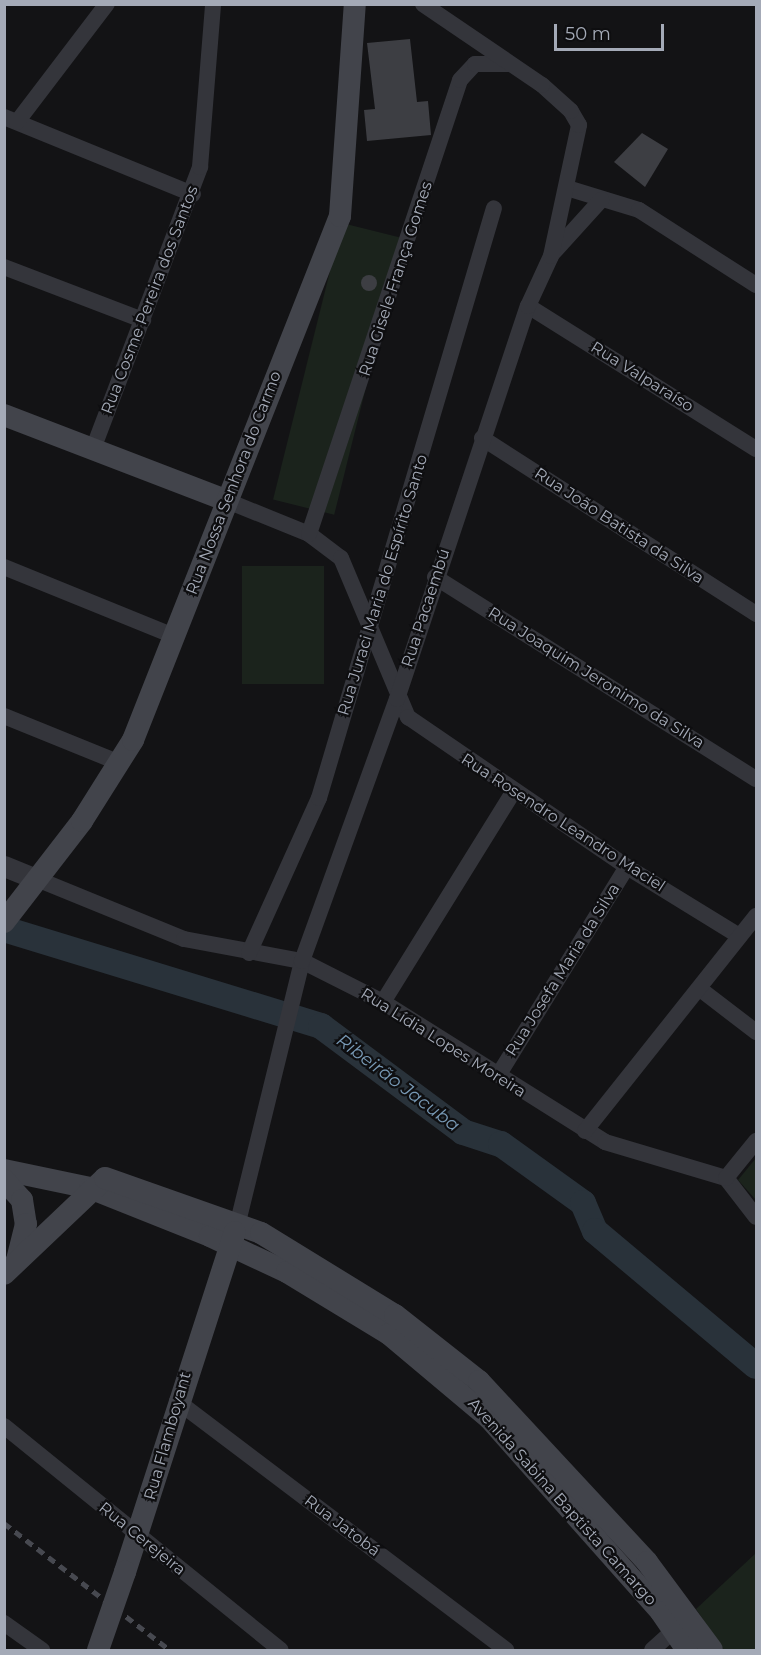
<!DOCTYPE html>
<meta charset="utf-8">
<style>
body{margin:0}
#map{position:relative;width:761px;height:1655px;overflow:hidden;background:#131315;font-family:Montserrat,sans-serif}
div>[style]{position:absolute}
.green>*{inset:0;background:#1b231c;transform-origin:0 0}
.river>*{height:26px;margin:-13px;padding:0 13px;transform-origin:13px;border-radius:13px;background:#29323a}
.building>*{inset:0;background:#3d3e43}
.round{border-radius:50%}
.minor>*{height:16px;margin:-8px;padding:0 8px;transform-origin:8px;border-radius:8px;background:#34353b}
.tertiary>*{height:21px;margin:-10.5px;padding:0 10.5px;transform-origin:10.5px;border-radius:10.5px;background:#34353b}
.secondary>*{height:22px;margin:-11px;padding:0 11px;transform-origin:11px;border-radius:11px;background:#42444b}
.rail>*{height:4.5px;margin-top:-2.25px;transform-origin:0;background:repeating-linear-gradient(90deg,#474950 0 8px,transparent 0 14px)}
.secondary-bridge>*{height:22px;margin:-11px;padding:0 11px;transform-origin:11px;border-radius:11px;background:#42444b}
span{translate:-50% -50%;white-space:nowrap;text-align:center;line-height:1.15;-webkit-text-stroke:4.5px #0e0e10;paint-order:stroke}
.street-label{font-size:16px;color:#a4aab7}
.water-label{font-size:18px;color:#7899b5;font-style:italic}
.frame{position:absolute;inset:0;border:6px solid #a4aab7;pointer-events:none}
.scale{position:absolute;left:554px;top:24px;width:110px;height:27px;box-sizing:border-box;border:3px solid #a4aab7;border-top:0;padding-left:8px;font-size:18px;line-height:21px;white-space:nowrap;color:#a4aab7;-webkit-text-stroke:4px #0e0e10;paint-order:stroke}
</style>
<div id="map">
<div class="green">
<i style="left:342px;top:223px;width:63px;height:285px;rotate:14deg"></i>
<i style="left:242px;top:566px;width:82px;height:118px"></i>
<i style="clip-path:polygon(756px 1158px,756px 1200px,738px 1180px)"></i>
<i style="clip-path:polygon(756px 1553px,756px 1650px,724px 1650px,696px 1609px)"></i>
</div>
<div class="river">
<i style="left:4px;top:929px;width:332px;rotate:17deg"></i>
<i style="left:321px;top:1026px;width:177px;rotate:36.7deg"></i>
<i style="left:463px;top:1132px;width:40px;rotate:18deg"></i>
<i style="left:501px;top:1144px;width:101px;rotate:35.7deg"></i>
<i style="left:583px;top:1203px;width:30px;rotate:67deg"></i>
<i style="left:595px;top:1231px;width:210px;rotate:40deg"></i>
</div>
<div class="building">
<i style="clip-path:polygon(410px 39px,417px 102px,428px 101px,431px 135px,367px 141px,364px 110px,375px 109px,367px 43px)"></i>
<i style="clip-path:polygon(642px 133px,668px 149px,645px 187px,614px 162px)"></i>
<i class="round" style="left:361px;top:275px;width:16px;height:16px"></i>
</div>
<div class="minor">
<i style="left:4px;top:117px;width:204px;rotate:22.2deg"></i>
<i style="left:17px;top:122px;width:148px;rotate:-52.7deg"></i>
<i style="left:567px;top:188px;width:75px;rotate:17deg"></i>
<i style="left:639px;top:210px;width:139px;rotate:32.7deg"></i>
<i style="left:553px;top:253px;width:72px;rotate:-47.8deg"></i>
<i style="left:4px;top:267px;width:149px;rotate:20.9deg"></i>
<i style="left:528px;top:306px;width:269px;rotate:32.1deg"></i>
<i style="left:482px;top:438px;width:326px;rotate:32.7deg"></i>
<i style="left:93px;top:449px;width:302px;rotate:-69.2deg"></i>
<i style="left:200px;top:167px;width:164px;rotate:-85.4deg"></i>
<i style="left:225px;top:500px;width:91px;rotate:22deg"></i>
<i style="left:309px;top:534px;width:40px;rotate:37deg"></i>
<i style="left:341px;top:558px;width:173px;rotate:67.2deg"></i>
<i style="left:408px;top:717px;width:265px;rotate:34.4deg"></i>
<i style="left:627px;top:867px;width:132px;rotate:31.6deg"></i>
<i style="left:309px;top:534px;width:478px;rotate:-71.6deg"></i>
<i style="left:460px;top:80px;width:22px;rotate:-47deg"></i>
<i style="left:475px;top:64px;width:34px"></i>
<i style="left:4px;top:567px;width:183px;rotate:22.1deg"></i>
<i style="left:435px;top:577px;width:379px;rotate:32.2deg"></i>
<i style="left:4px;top:716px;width:125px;rotate:22.1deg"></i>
<i style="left:37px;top:879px;width:159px;rotate:22.2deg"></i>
<i style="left:184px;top:939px;width:120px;rotate:10.6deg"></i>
<i style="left:302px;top:961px;width:91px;rotate:26.8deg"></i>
<i style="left:383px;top:1002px;width:262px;rotate:32.2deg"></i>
<i style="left:605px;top:1142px;width:126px;rotate:16.6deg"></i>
<i style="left:726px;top:1178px;width:49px;rotate:52.4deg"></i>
<i style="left:249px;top:953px;width:170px;rotate:-65.7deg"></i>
<i style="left:319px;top:798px;width:615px;rotate:-73.48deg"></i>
<i style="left:700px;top:989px;width:71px;rotate:37.5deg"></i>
<i style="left:383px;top:1002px;width:248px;rotate:-58.2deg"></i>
<i style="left:499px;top:1074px;width:243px;rotate:-58.3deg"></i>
<i style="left:585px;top:1131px;width:275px;rotate:-51.5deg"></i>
<i style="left:726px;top:1178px;width:48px;rotate:-51deg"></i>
<i style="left:238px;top:1222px;width:269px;rotate:-76.2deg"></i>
<i style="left:302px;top:961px;width:279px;rotate:-70.1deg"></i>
<i style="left:397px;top:699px;width:414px;rotate:-71.6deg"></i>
<i style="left:528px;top:306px;width:55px;rotate:-65.3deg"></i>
<i style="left:551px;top:256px;width:134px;rotate:-77.9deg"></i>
<i style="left:579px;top:125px;width:16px;rotate:-120deg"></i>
<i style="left:571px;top:111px;width:39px;rotate:-138deg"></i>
<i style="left:542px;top:85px;width:144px;rotate:-145.8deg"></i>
<i style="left:177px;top:1401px;width:413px;rotate:37.1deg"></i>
<i style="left:4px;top:1426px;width:356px;rotate:39deg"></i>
<i style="left:4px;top:1623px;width:47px;rotate:35.4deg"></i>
<i style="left:652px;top:1650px;width:28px;rotate:-42deg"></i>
</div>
<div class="tertiary">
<i style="left:4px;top:866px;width:35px;rotate:22deg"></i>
</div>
<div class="secondary">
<i style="left:4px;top:415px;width:237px;rotate:21deg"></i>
<i style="left:4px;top:922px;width:128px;rotate:-52.3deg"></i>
<i style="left:82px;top:821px;width:96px;rotate:-57.8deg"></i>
<i style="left:133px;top:740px;width:563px;rotate:-68.44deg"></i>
<i style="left:340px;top:216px;width:213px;rotate:-86deg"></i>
<i style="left:4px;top:1170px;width:88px;rotate:11.8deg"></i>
<i style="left:90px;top:1188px;width:129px;rotate:21.8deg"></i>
<i style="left:210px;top:1236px;width:85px;rotate:25.1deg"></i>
<i style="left:287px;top:1272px;width:119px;rotate:31.3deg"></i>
<i style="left:389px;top:1334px;width:131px;rotate:40deg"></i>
<i style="left:489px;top:1418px;width:259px;rotate:48.4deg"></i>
<i style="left:661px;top:1612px;width:46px;rotate:55.6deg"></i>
<i style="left:4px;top:1180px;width:27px;rotate:48deg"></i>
<i style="left:22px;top:1200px;width:24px;rotate:81deg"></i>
<i style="left:26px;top:1224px;width:37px;rotate:104deg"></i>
<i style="left:4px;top:1274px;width:139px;rotate:-43.5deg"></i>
<i style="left:105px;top:1178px;width:165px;rotate:19.4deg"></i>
<i style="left:261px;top:1233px;width:157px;rotate:31.5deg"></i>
<i style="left:395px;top:1315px;width:107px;rotate:38.2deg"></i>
<i style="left:479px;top:1381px;width:247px;rotate:47.1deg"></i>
<i style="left:647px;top:1562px;width:109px;rotate:53.5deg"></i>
<i style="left:125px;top:1572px;width:357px;rotate:-72.1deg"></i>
</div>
<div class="rail">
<i style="left:4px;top:1523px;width:209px;rotate:37.4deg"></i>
</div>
<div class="secondary-bridge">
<i style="left:98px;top:1650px;width:83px;rotate:-70.9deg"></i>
</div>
<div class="street-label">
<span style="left:396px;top:279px;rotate:-72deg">Rua Gisele França Gomes</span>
<span style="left:150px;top:300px;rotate:-69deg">Rua Cosme Pereira dos Santos</span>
<span style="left:642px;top:377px;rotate:32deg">Rua Valparaíso</span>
<span style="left:234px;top:483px;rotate:-69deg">Rua Nossa Senhora do Carmo</span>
<span style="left:619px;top:526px;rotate:33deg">Rua João Batista da Silva</span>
<span style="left:383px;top:585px;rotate:-73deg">Rua Juraci Maria do Espírito Santo</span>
<span style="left:426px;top:608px;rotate:-72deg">Rua Pacaembú</span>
<span style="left:596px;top:678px;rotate:32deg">Rua Joaquim Jeronimo da Silva</span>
<span style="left:563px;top:823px;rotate:33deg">Rua Rosendro Leandro Maciel</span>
<span style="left:563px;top:970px;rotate:-58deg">Rua Josefa Maria da Silva</span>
<span style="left:443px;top:1043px;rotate:32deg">Rua Lídia Lopes Moreira</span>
<span style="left:168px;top:1436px;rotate:-74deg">Rua Flamboyant</span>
<span style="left:562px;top:1502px;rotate:48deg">Avenida Sabina Baptista Camargo</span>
<span style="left:342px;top:1526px;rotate:37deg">Rua Jatobá</span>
<span style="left:142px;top:1539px;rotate:39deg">Rua Cerejeira</span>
</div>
<div class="water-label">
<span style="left:398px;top:1083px;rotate:37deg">Ribeirão Jacuba</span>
</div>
<div class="frame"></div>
<div class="scale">50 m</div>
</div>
